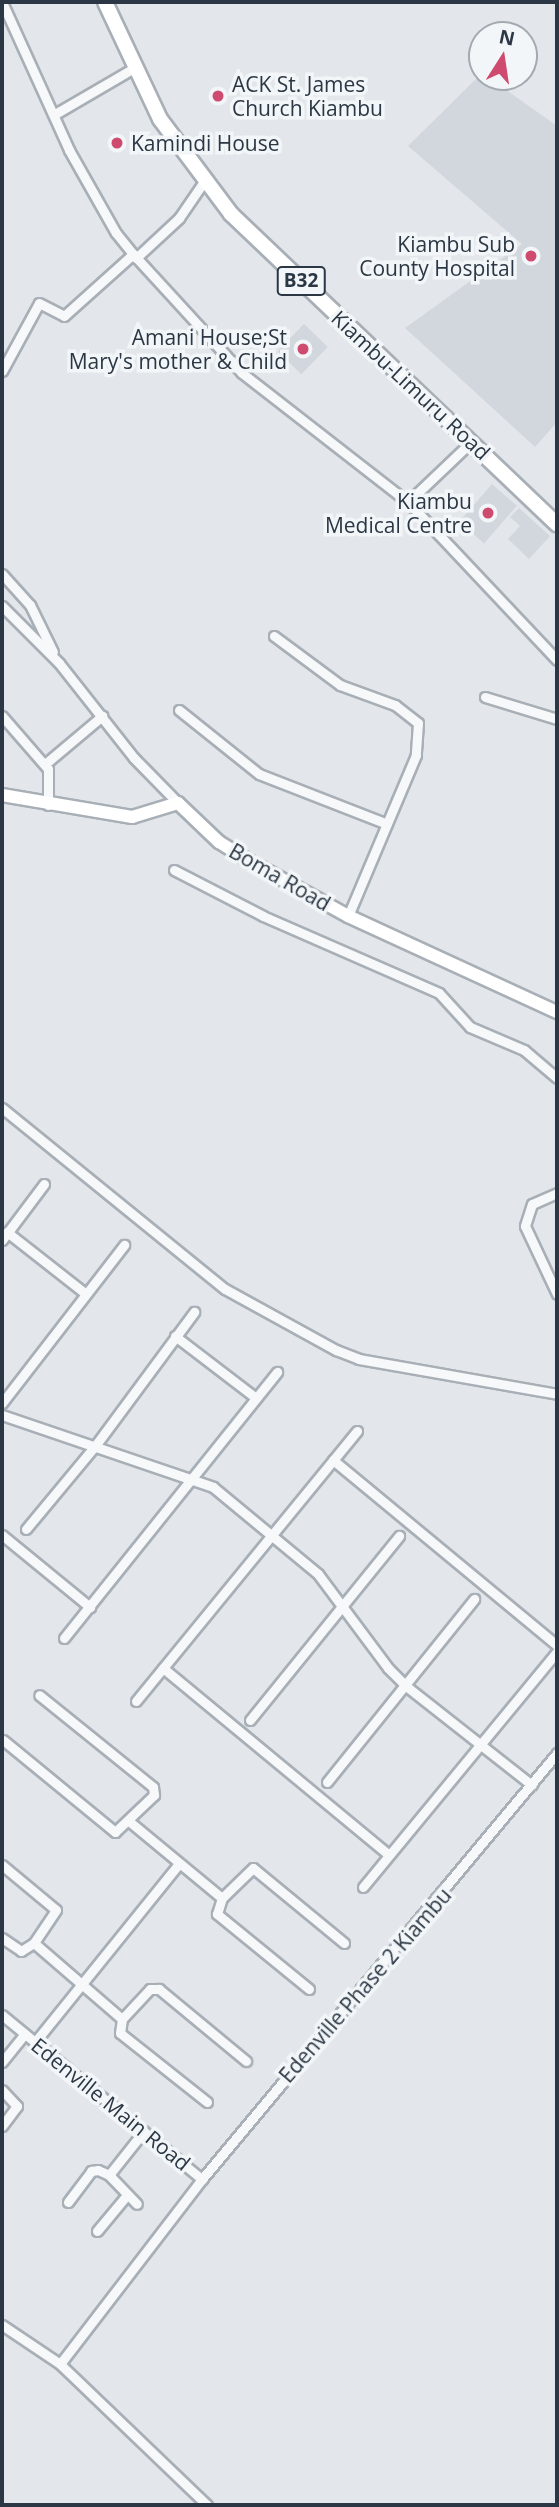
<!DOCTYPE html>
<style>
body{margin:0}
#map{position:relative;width:559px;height:2507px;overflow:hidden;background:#e3e7eb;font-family:"Open Sans",sans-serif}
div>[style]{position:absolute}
.built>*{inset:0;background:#d1d7dd;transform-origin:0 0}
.roads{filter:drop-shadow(2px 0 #a8afb6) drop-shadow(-2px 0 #a8afb6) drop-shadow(0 2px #a8afb6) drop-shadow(0 -2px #a8afb6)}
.minor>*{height:9px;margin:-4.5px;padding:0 4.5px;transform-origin:4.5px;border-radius:4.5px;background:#f6f8f9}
.secondary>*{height:12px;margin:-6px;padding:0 6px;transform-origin:6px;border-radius:6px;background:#fff}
.trunk>*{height:14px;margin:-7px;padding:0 7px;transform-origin:7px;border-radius:7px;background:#fff}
.dots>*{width:19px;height:19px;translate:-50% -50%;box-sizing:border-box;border:4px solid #f3f6f8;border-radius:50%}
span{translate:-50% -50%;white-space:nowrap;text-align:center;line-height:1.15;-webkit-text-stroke:7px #f3f6f8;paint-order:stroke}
.shield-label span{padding:2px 5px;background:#f3f6f8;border:2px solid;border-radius:5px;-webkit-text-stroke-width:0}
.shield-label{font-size:19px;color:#2b3744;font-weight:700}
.poi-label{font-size:21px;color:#2b3744}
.left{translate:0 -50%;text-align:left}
.right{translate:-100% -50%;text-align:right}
.street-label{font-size:21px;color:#2b3744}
.frame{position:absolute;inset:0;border:4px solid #2b3744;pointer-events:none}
.north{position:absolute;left:468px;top:21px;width:70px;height:70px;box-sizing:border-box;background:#f3f6f8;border:2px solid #a3aab0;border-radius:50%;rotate:12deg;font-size:19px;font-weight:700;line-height:28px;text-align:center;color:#2b3744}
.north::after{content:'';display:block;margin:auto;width:24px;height:32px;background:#ce4a6f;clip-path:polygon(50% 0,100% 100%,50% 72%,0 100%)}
</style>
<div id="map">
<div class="built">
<i style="clip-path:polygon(482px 73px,557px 126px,557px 422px,535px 447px,405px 328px,522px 244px,408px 146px)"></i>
<i style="left:304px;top:324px;width:33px;height:38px;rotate:44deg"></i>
<i style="left:492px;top:484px;width:33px;height:50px;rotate:41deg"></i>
<i style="clip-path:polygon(519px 508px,550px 536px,529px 559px,508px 539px,520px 526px,510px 517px)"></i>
</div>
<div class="roads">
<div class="minor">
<i style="left:2px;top:2px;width:162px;rotate:65.6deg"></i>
<i style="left:69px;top:150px;width:95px;rotate:60.5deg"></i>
<i style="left:116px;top:233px;width:27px;rotate:51deg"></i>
<i style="left:133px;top:254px;width:161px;rotate:47.5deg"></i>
<i style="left:242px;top:373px;width:210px;rotate:37.9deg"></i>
<i style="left:408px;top:502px;width:217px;rotate:46.7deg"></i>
<i style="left:55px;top:114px;width:91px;rotate:-30.2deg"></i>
<i style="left:136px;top:258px;width:59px;rotate:-42.9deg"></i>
<i style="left:179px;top:218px;width:46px;rotate:-55.6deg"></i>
<i style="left:2px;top:371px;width:77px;rotate:-61.4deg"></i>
<i style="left:39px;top:303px;width:28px;rotate:27deg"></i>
<i style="left:64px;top:316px;width:93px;rotate:-41.9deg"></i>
<i style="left:408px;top:502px;width:87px;rotate:-43.6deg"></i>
<i style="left:2px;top:574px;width:42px;rotate:47.9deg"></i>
<i style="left:30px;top:605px;width:52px;rotate:63.9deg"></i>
<i style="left:2px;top:606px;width:81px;rotate:45deg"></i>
<i style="left:59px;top:663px;width:121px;rotate:51.7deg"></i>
<i style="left:134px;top:758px;width:63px;rotate:45.6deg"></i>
<i style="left:274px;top:636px;width:82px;rotate:36.6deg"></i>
<i style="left:340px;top:685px;width:59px;rotate:20deg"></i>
<i style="left:395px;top:705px;width:29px;rotate:38deg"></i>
<i style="left:418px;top:723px;width:32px;rotate:94deg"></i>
<i style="left:416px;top:755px;width:175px;rotate:112.9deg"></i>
<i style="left:485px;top:697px;width:75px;rotate:17deg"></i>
<i style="left:179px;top:710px;width:102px;rotate:38.7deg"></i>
<i style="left:259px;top:774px;width:137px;rotate:21.3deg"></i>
<i style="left:2px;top:716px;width:70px;rotate:49deg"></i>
<i style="left:48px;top:769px;width:36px;rotate:90deg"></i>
<i style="left:45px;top:764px;width:75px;rotate:-40.1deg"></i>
<i style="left:174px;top:870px;width:100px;rotate:27.3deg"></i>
<i style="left:263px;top:916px;width:192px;rotate:23.6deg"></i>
<i style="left:439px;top:993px;width:46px;rotate:47.6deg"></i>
<i style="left:470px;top:1027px;width:59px;rotate:23.1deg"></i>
<i style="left:524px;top:1050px;width:43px;rotate:40.3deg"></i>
<i style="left:2px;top:1108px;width:287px;rotate:39.1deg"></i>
<i style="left:225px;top:1289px;width:127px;rotate:28.8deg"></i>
<i style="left:336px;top:1350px;width:25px;rotate:21deg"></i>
<i style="left:359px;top:1359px;width:201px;rotate:10deg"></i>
<i style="left:557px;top:1193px;width:27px;rotate:156deg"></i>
<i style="left:532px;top:1204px;width:23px;rotate:108deg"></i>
<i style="left:525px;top:1226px;width:75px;rotate:64.8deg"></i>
<i style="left:7px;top:1232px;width:100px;rotate:38.1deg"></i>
<i style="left:2px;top:1240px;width:70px;rotate:-53.1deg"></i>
<i style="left:175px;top:1336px;width:102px;rotate:37.4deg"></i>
<i style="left:2px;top:1403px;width:200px;rotate:-52.3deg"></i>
<i style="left:2px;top:1415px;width:223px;rotate:18.8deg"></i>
<i style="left:213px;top:1487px;width:136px;rotate:39.6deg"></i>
<i style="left:318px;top:1574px;width:117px;rotate:53.3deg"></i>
<i style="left:388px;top:1668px;width:25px;rotate:45deg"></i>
<i style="left:406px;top:1686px;width:160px;rotate:38.2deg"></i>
<i style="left:333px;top:1460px;width:291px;rotate:39.6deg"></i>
<i style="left:26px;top:1529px;width:108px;rotate:-50.3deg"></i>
<i style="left:95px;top:1446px;width:167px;rotate:-53.5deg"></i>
<i style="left:2px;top:1535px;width:114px;rotate:39.3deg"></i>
<i style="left:64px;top:1638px;width:341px;rotate:-51.3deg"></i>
<i style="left:163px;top:1668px;width:293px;rotate:39.6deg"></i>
<i style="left:136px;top:1701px;width:349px;rotate:-50.7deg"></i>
<i style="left:250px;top:1720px;width:237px;rotate:-51deg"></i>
<i style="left:3px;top:1740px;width:145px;rotate:39.4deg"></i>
<i style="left:115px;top:1832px;width:54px;rotate:-43.5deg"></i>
<i style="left:154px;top:1795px;width:8px;rotate:-97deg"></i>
<i style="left:153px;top:1787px;width:146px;rotate:-141.1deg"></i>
<i style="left:327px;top:1782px;width:235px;rotate:-51.2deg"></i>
<i style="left:130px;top:1822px;width:119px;rotate:39.6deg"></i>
<i style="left:2px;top:1865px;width:70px;rotate:39.8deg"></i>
<i style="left:56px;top:1910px;width:40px;rotate:124deg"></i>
<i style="left:34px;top:1943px;width:116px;rotate:40.8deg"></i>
<i style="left:363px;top:1887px;width:305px;rotate:-50.5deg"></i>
<i style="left:2px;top:1938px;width:23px;rotate:34deg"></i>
<i style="left:21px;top:1951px;width:15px;rotate:-32deg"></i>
<i style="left:309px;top:1989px;width:119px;rotate:-140.8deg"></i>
<i style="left:217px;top:1914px;width:17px;rotate:-73deg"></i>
<i style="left:222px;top:1898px;width:43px;rotate:-44.1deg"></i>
<i style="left:253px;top:1868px;width:118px;rotate:39.5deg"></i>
<i style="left:2px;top:2015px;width:259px;rotate:39.4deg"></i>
<i style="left:202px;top:2179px;width:233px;rotate:127.5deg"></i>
<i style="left:35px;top:2042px;width:228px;rotate:-51.1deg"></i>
<i style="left:2px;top:2062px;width:36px;rotate:-51deg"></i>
<i style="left:2px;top:2090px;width:22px;rotate:47deg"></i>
<i style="left:17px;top:2106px;width:25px;rotate:127deg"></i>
<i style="left:207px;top:2102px;width:111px;rotate:-141.6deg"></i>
<i style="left:120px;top:2033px;width:14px;rotate:-82deg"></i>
<i style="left:122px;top:2019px;width:41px;rotate:-47deg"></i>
<i style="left:150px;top:1989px;width:9px"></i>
<i style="left:159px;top:1989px;width:113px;rotate:39.6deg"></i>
<i style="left:109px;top:2175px;width:56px;rotate:-51.5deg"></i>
<i style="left:202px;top:2179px;width:555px;rotate:-50.19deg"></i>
<i style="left:68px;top:2202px;width:39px;rotate:-53deg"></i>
<i style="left:91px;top:2171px;width:7px;rotate:-8deg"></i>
<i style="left:98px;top:2170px;width:12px;rotate:24deg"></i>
<i style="left:109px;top:2175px;width:40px;rotate:46deg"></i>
<i style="left:97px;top:2231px;width:47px;rotate:-50.2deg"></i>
<i style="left:2px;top:2325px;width:70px;rotate:33.9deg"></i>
<i style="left:60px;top:2364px;width:204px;rotate:43.8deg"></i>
</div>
<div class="secondary">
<i style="left:2px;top:795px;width:132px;rotate:9.6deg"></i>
<i style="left:132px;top:817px;width:48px;rotate:-16.9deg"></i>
<i style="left:178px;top:803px;width:57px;rotate:43.6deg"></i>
<i style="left:219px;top:842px;width:38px;rotate:32deg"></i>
<i style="left:251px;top:862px;width:111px;rotate:29.1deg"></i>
<i style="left:348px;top:916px;width:230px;rotate:24.7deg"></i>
</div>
<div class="trunk">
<i style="left:105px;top:2px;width:129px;rotate:64.8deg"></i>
<i style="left:160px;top:119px;width:119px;rotate:53.2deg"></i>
<i style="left:231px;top:214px;width:450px;rotate:43.6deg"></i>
</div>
</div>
<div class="dots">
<i style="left:218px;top:96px;background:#ce4a6f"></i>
<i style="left:117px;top:143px;background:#ce4a6f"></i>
<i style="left:531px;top:256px;background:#ce4a6f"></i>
<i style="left:303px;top:349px;background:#ce4a6f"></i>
<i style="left:488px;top:513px;background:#ce4a6f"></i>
</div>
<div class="shield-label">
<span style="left:301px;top:281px">B32</span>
</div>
<div class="poi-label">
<span class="left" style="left:232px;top:96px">ACK St. James<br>Church Kiambu</span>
<span class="left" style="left:131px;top:143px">Kamindi House</span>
<span class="right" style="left:515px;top:256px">Kiambu Sub<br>County Hospital</span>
<span class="right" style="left:287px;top:349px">Amani House;St<br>Mary's mother &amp; Child</span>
<span class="right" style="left:472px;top:513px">Kiambu<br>Medical Centre</span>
</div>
<div class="street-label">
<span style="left:411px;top:385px;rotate:43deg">Kiambu-Limuru Road</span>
<span style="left:280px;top:877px;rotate:30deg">Boma Road</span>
<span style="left:365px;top:1985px;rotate:-49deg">Edenville Phase 2 Kiambu</span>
<span style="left:111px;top:2104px;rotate:39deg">Edenville Main Road</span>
</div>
<div class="frame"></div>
<div class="north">N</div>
</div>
